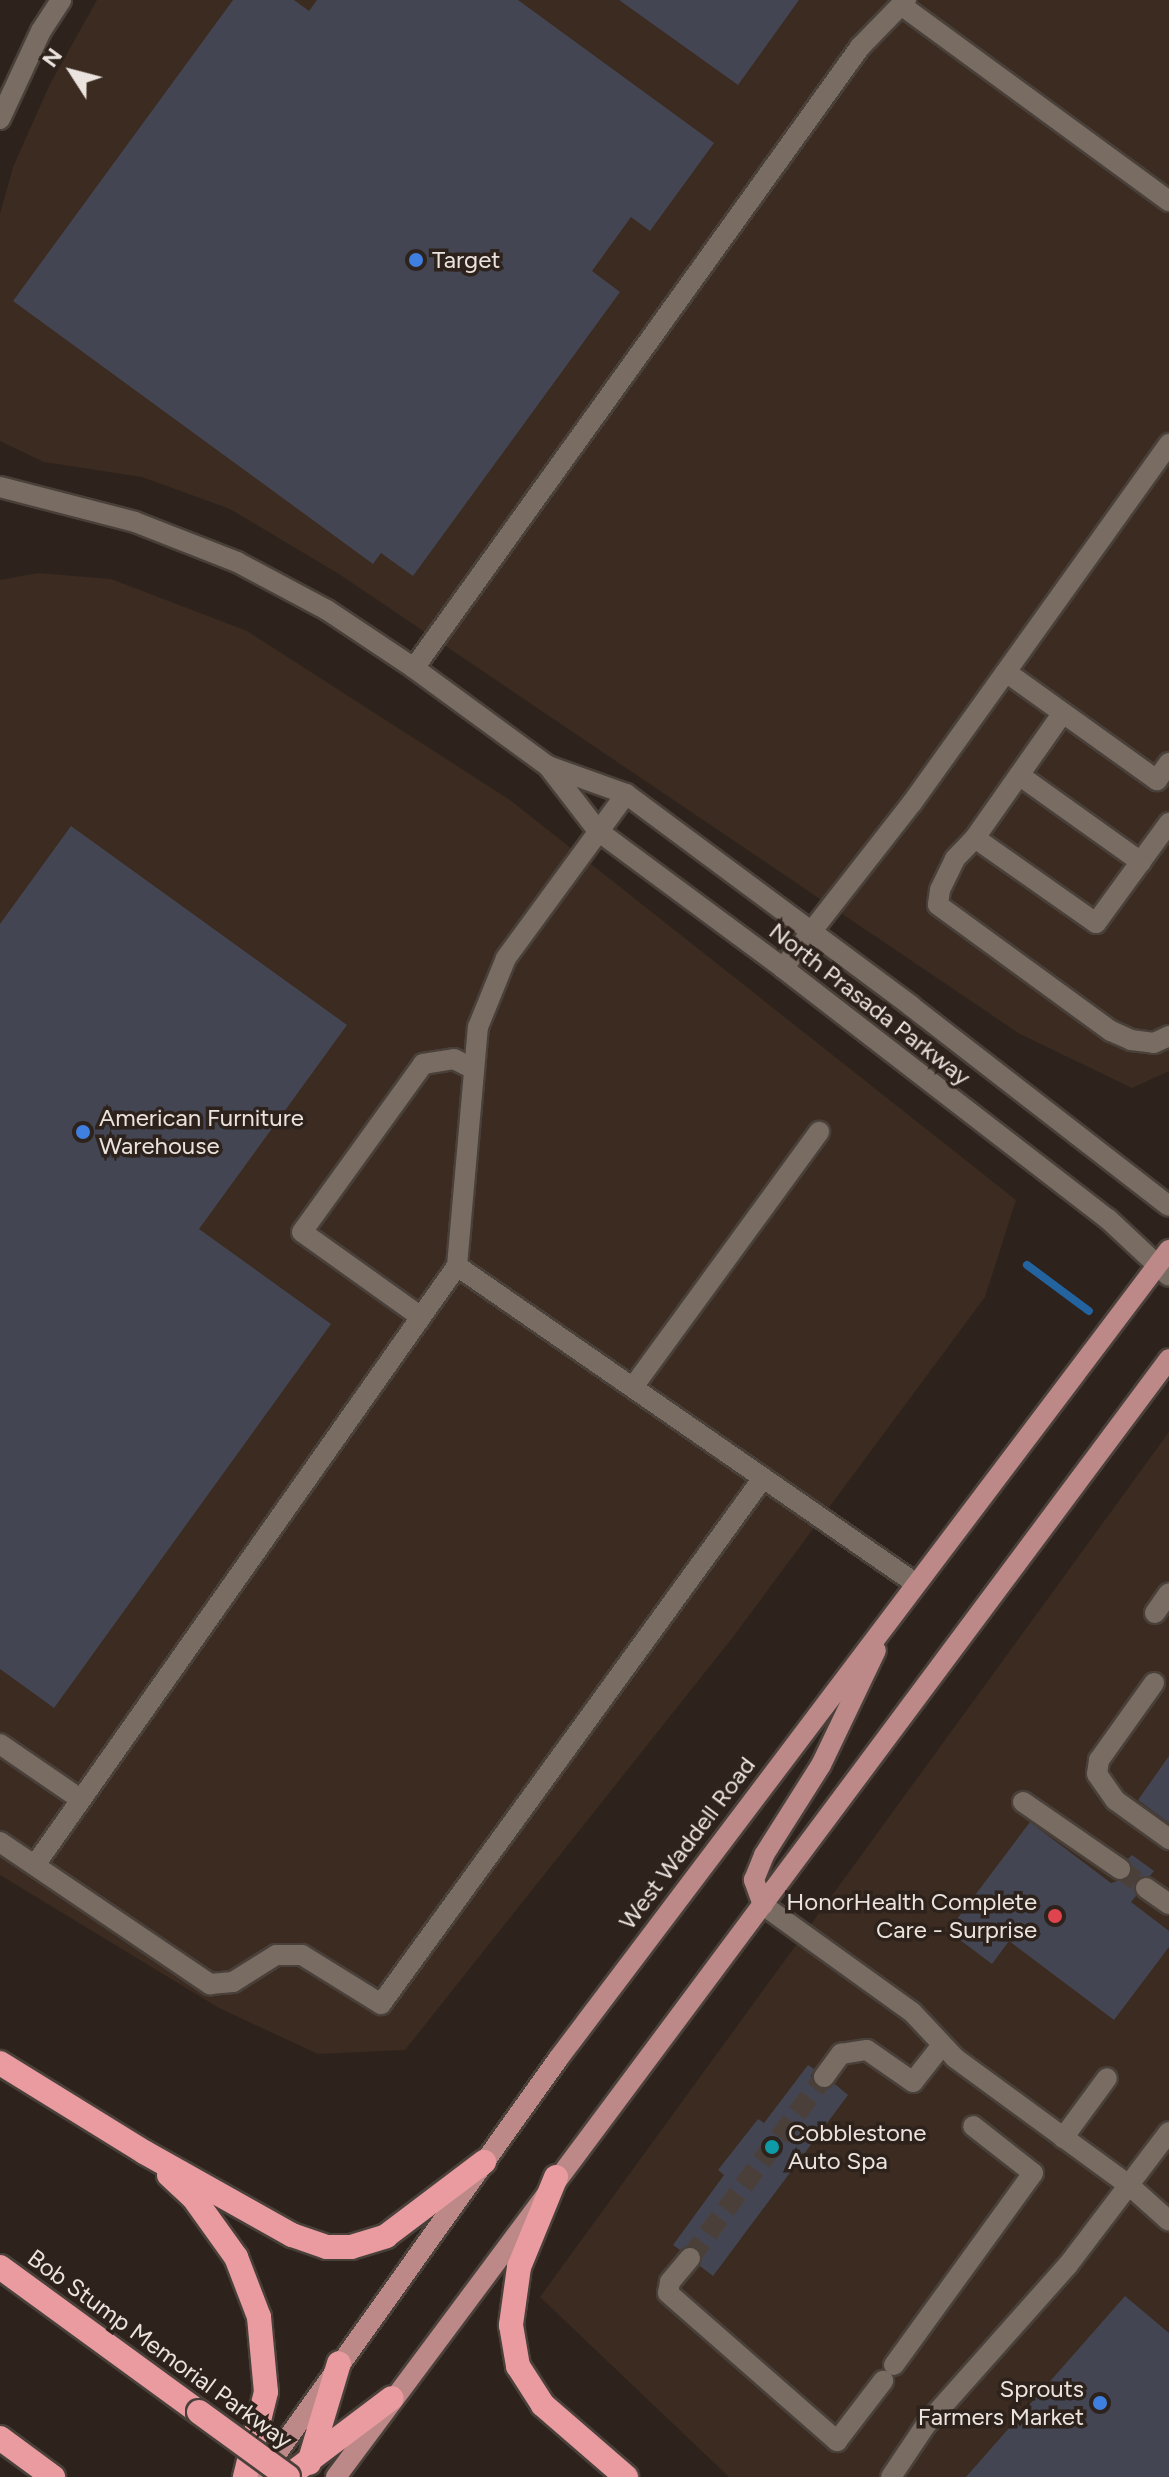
<!DOCTYPE html>
<style>
body{margin:0}
#map{position:relative;width:1169px;height:2477px;overflow:hidden;background:#2e231c;font-family:Figtree,sans-serif}
div>[style]{position:absolute}
.built>*{inset:0;background:#3b2b20}
.stream>*{height:8px;margin:-4px;padding:0 4px;transform-origin:4px;border-radius:4px;background:#2364a0}
.building>*{inset:0;background:#444552}
.minor-tunnel>*{height:20px;margin-top:-10px;transform-origin:0;background:repeating-linear-gradient(90deg,#4a4039 0 20px,transparent 0 30px)}
.roads{filter:drop-shadow(2px 0 #49403a) drop-shadow(-2px 0 #49403a) drop-shadow(0 2px #49403a) drop-shadow(0 -2px #49403a)}
.minor>*{height:20px;margin:-10px;padding:0 10px;transform-origin:10px;border-radius:10px;background:#796c63}
.major>*{height:20px;margin:-10px;padding:0 10px;transform-origin:10px;border-radius:10px;background:#bd8888}
.highway>*{height:24px;margin:-12px;padding:0 12px;transform-origin:12px;border-radius:12px;background:#ea9ba0}
.bridges{filter:drop-shadow(2px 0 #49403a) drop-shadow(-2px 0 #49403a) drop-shadow(0 2px #49403a) drop-shadow(0 -2px #49403a)}
.highway-bridge>*{height:24px;margin:-12px;padding:0 12px;transform-origin:12px;border-radius:12px;background:#ea9ba0}
.dots>*{width:22px;height:22px;translate:-50% -50%;box-sizing:border-box;border:4px solid #2e231c;border-radius:50%}
span{translate:-50% -50%;white-space:nowrap;text-align:center;line-height:1.15;-webkit-text-stroke:7px #2e231c;paint-order:stroke}
.poi-label{font-size:24px;color:#ebe3de}
.left{translate:0 -50%;text-align:left}
.right{translate:-100% -50%;text-align:right}
.street-label{font-size:24px;color:#ebe3de}
.north{position:absolute;left:32px;top:32px;width:80px;height:80px;-webkit-text-stroke:6px #2e231c;paint-order:stroke;rotate:306deg;font-size:22px;font-weight:700;line-height:32px;text-align:center;color:#ebe3de}
.north::after{content:'';display:block;margin:auto;width:28px;height:36px;background:#ebe3de;clip-path:polygon(50% 0,100% 100%,50% 72%,0 100%)}
</style>
<div id="map">
<div class="built">
<i style="clip-path:polygon(97px 0,1169px 0,1169px 1071px,1132px 1088px,1020px 1034px,339px 574px,230px 509px,142px 477px,44px 462px,0 441px,0 214px,13px 167px,50px 84px)"></i>
<i style="clip-path:polygon(38px 573px,111px 579px,247px 631px,510px 800px,1016px 1200px,985px 1297px,733px 1637px,405px 2050px,318px 2054px,219px 2008px,0 1875px,0 580px)"></i>
<i style="clip-path:polygon(1169px 1432px,1169px 2477px,729px 2477px,540px 2297px)"></i>
</div>
<div class="stream">
<i style="left:1027px;top:1265px;width:77px;rotate:36.6deg"></i>
</div>
<div class="building">
<i style="clip-path:polygon(233px 0,294px 0,309px 11px,317px 0,518px 0,714px 143px,650px 231px,631px 217px,592px 271px,620px 292px,413px 576px,381px 553px,373px 564px,13px 301px)"></i>
<i style="clip-path:polygon(619px 0,799px 0,738px 85px)"></i>
<i style="clip-path:polygon(71px 826px,347px 1025px,199px 1229px,331px 1324px,54px 1708px,0 1669px,0 924px)"></i>
<i style="clip-path:polygon(1169px 1756px,1169px 1823px,1138px 1800px)"></i>
<i style="clip-path:polygon(1030px 1822px,1111px 1883px,1130px 1877px,1133px 1869px,1128px 1859px,1132px 1855px,1154px 1871px,1150px 1876px,1136px 1880px,1136px 1896px,1131px 1902px,1169px 1931px,1169px 1947px,1114px 2020px,1009px 1941px,992px 1964px,948px 1931px)"></i>
<i style="clip-path:polygon(808px 2065px,814px 2069px,811px 2076px,816px 2087px,823px 2090px,835px 2084px,848px 2095px,713px 2276px,700px 2266px,702px 2254px,698px 2248px,686px 2246px,680px 2250px,673px 2245px,724px 2175px,718px 2170px,758px 2119px,764px 2123px)"></i>
<i style="clip-path:polygon(1125px 2296px,1169px 2333px,1169px 2477px,966px 2477px)"></i>
</div>
<div class="minor-tunnel">
<i style="left:1120px;top:1869px;width:32px;rotate:36deg"></i>
<i style="left:690px;top:2258px;width:225px;rotate:-53.5deg"></i>
</div>
<div class="roads">
<div class="minor">
<i style="left:906px;top:0;width:7px;rotate:135deg"></i>
<i style="left:901px;top:5px;width:332px;rotate:36.2deg"></i>
<i style="left:0;top:119px;width:97px;rotate:-65deg"></i>
<i style="left:41px;top:31px;width:37px;rotate:-57deg"></i>
<i style="left:0;top:487px;width:139px;rotate:14.5deg"></i>
<i style="left:135px;top:522px;width:110px;rotate:21.4deg"></i>
<i style="left:237px;top:562px;width:102px;rotate:28.1deg"></i>
<i style="left:327px;top:610px;width:105px;rotate:33.7deg"></i>
<i style="left:414px;top:668px;width:166px;rotate:36.2deg"></i>
<i style="left:548px;top:766px;width:83px;rotate:19.7deg"></i>
<i style="left:626px;top:794px;width:355px;rotate:36.6deg"></i>
<i style="left:911px;top:1006px;width:326px;rotate:37.8deg"></i>
<i style="left:414px;top:668px;width:765px;rotate:-54.31deg"></i>
<i style="left:860px;top:47px;width:59px;rotate:-45.7deg"></i>
<i style="left:1006px;top:672px;width:186px;rotate:35.6deg"></i>
<i style="left:1157px;top:780px;width:21px;rotate:-55deg"></i>
<i style="left:1062px;top:714px;width:151px;rotate:125.1deg"></i>
<i style="left:975px;top:838px;width:148px;rotate:35.1deg"></i>
<i style="left:1096px;top:923px;width:124px;rotate:-53.9deg"></i>
<i style="left:548px;top:766px;width:82px;rotate:52.4deg"></i>
<i style="left:598px;top:831px;width:230px;rotate:36.5deg"></i>
<i style="left:783px;top:968px;width:411px;rotate:37.7deg"></i>
<i style="left:1108px;top:1219px;width:83px;rotate:43.1deg"></i>
<i style="left:1019px;top:775px;width:150px;rotate:35.5deg"></i>
<i style="left:975px;top:838px;width:29px;rotate:134deg"></i>
<i style="left:955px;top:859px;width:34px;rotate:116deg"></i>
<i style="left:940px;top:890px;width:15px;rotate:98deg"></i>
<i style="left:938px;top:905px;width:214px;rotate:36.1deg"></i>
<i style="left:1111px;top:1031px;width:22px;rotate:24deg"></i>
<i style="left:1131px;top:1040px;width:23px;rotate:7deg"></i>
<i style="left:1154px;top:1043px;width:17px;rotate:-25deg"></i>
<i style="left:783px;top:968px;width:209px;rotate:-52deg"></i>
<i style="left:912px;top:803px;width:442px;rotate:-54.4deg"></i>
<i style="left:457px;top:1266px;width:240px;rotate:-85deg"></i>
<i style="left:478px;top:1027px;width:74px;rotate:-67.9deg"></i>
<i style="left:506px;top:958px;width:203px;rotate:-53.8deg"></i>
<i style="left:421px;top:1317px;width:146px;rotate:-144.5deg"></i>
<i style="left:302px;top:1232px;width:207px;rotate:-54.2deg"></i>
<i style="left:423px;top:1064px;width:31px;rotate:-9deg"></i>
<i style="left:454px;top:1059px;width:22px;rotate:27deg"></i>
<i style="left:633px;top:1387px;width:316px;rotate:-53.9deg"></i>
<i style="left:1155px;top:1613px;width:24px;rotate:-55deg"></i>
<i style="left:1154px;top:1683px;width:95px;rotate:125.5deg"></i>
<i style="left:1099px;top:1760px;width:14px;rotate:98deg"></i>
<i style="left:1097px;top:1774px;width:32px;rotate:55deg"></i>
<i style="left:1115px;top:1800px;width:67px;rotate:35.8deg"></i>
<i style="left:0;top:1744px;width:97px;rotate:34.5deg"></i>
<i style="left:1023px;top:1802px;width:118px;rotate:34.6deg"></i>
<i style="left:0;top:1842px;width:254px;rotate:34.1deg"></i>
<i style="left:210px;top:1984px;width:23px;rotate:-5deg"></i>
<i style="left:233px;top:1982px;width:51px;rotate:-32.1deg"></i>
<i style="left:276px;top:1955px;width:26px"></i>
<i style="left:302px;top:1955px;width:93px;rotate:31.8deg"></i>
<i style="left:381px;top:2004px;width:650px;rotate:-54.01deg"></i>
<i style="left:35px;top:1865px;width:733px;rotate:-54.84deg"></i>
<i style="left:457px;top:1266px;width:557px;rotate:34.69deg"></i>
<i style="left:1146px;top:1888px;width:28px;rotate:35deg"></i>
<i style="left:763px;top:1905px;width:183px;rotate:35.7deg"></i>
<i style="left:912px;top:2012px;width:63px;rotate:46.9deg"></i>
<i style="left:955px;top:2058px;width:217px;rotate:36.2deg"></i>
<i style="left:1130px;top:2186px;width:52px;rotate:41.9deg"></i>
<i style="left:824px;top:2077px;width:29px;rotate:-54deg"></i>
<i style="left:841px;top:2054px;width:26px;rotate:-9deg"></i>
<i style="left:867px;top:2050px;width:56px;rotate:34.8deg"></i>
<i style="left:913px;top:2082px;width:47px;rotate:-51.9deg"></i>
<i style="left:1063px;top:2138px;width:74px;rotate:-53.7deg"></i>
<i style="left:690px;top:2258px;width:31px;rotate:130deg"></i>
<i style="left:670px;top:2282px;width:11px;rotate:100deg"></i>
<i style="left:668px;top:2293px;width:225px;rotate:41.2deg"></i>
<i style="left:837px;top:2441px;width:76px;rotate:-52.5deg"></i>
<i style="left:894px;top:2365px;width:237px;rotate:-54.1deg"></i>
<i style="left:1033px;top:2173px;width:76px;rotate:-141.9deg"></i>
<i style="left:891px;top:2477px;width:61px;rotate:-56.3deg"></i>
<i style="left:925px;top:2426px;width:215px;rotate:-48.4deg"></i>
<i style="left:1068px;top:2265px;width:167px;rotate:-52.8deg"></i>
</div>
<div class="major">
<i style="left:763px;top:1905px;width:27px;rotate:-110deg"></i>
<i style="left:754px;top:1880px;width:27px;rotate:-68deg"></i>
<i style="left:764px;top:1855px;width:107px;rotate:-57.7deg"></i>
<i style="left:821px;top:1765px;width:127px;rotate:-64.4deg"></i>
<i style="left:260px;top:2477px;width:513px;rotate:-54.51deg"></i>
<i style="left:558px;top:2059px;width:1014px;rotate:-52.94deg"></i>
<i style="left:336px;top:2477px;width:1394px;rotate:-53.31deg"></i>
</div>
<div class="highway">
<i style="left:0;top:2063px;width:169px;rotate:31.7deg"></i>
<i style="left:144px;top:2152px;width:170px;rotate:29.3deg"></i>
<i style="left:292px;top:2235px;width:37px;rotate:19deg"></i>
<i style="left:327px;top:2247px;width:24px"></i>
<i style="left:351px;top:2247px;width:37px;rotate:-17deg"></i>
<i style="left:386px;top:2236px;width:123px;rotate:-37.1deg"></i>
<i style="left:169px;top:2175px;width:33px;rotate:43deg"></i>
<i style="left:193px;top:2197px;width:74px;rotate:54.4deg"></i>
<i style="left:236px;top:2257px;width:64px;rotate:69deg"></i>
<i style="left:259px;top:2317px;width:75px;rotate:84.7deg"></i>
<i style="left:266px;top:2392px;width:88px;rotate:103.9deg"></i>
<i style="left:556px;top:2177px;width:97px;rotate:112.3deg"></i>
<i style="left:519px;top:2267px;width:59px;rotate:97.9deg"></i>
<i style="left:511px;top:2325px;width:42px;rotate:80.3deg"></i>
<i style="left:518px;top:2366px;width:46px;rotate:57.3deg"></i>
<i style="left:543px;top:2405px;width:110px;rotate:40.9deg"></i>
<i style="left:0;top:2267px;width:246px;rotate:36.1deg"></i>
<i style="left:0;top:2438px;width:66px;rotate:36.3deg"></i>
<i style="left:309px;top:2463px;width:104px;rotate:-73.3deg"></i>
<i style="left:287px;top:2477px;width:131px;rotate:-37deg"></i>
</div>
</div>
<div class="bridges">
<div class="highway-bridge">
<i style="left:199px;top:2412px;width:110px;rotate:36.1deg"></i>
</div>
</div>
<div class="dots">
<i style="left:416px;top:260px;background:#3f7fe0"></i>
<i style="left:83px;top:1132px;background:#3f7fe0"></i>
<i style="left:1055px;top:1916px;background:#e0444e"></i>
<i style="left:772px;top:2147px;background:#0f9aa8"></i>
<i style="left:1100px;top:2403px;background:#3f7fe0"></i>
</div>
<div class="poi-label">
<span class="left" style="left:432px;top:260px">Target</span>
<span class="left" style="left:99px;top:1132px">American Furniture<br>Warehouse</span>
<span class="right" style="left:1037px;top:1916px">HonorHealth Complete<br>Care - Surprise</span>
<span class="left" style="left:788px;top:2147px">Cobblestone<br>Auto Spa</span>
<span class="right" style="left:1084px;top:2403px">Sprouts<br>Farmers Market</span>
</div>
<div class="street-label">
<span style="left:870px;top:1004px;rotate:38deg">North Prasada Parkway</span>
<span style="left:687px;top:1843px;rotate:-53deg">West Waddell Road</span>
<span style="left:160px;top:2349px;rotate:36deg">Bob Stump Memorial Parkway</span>
</div>
<div class="north">N</div>
</div>
